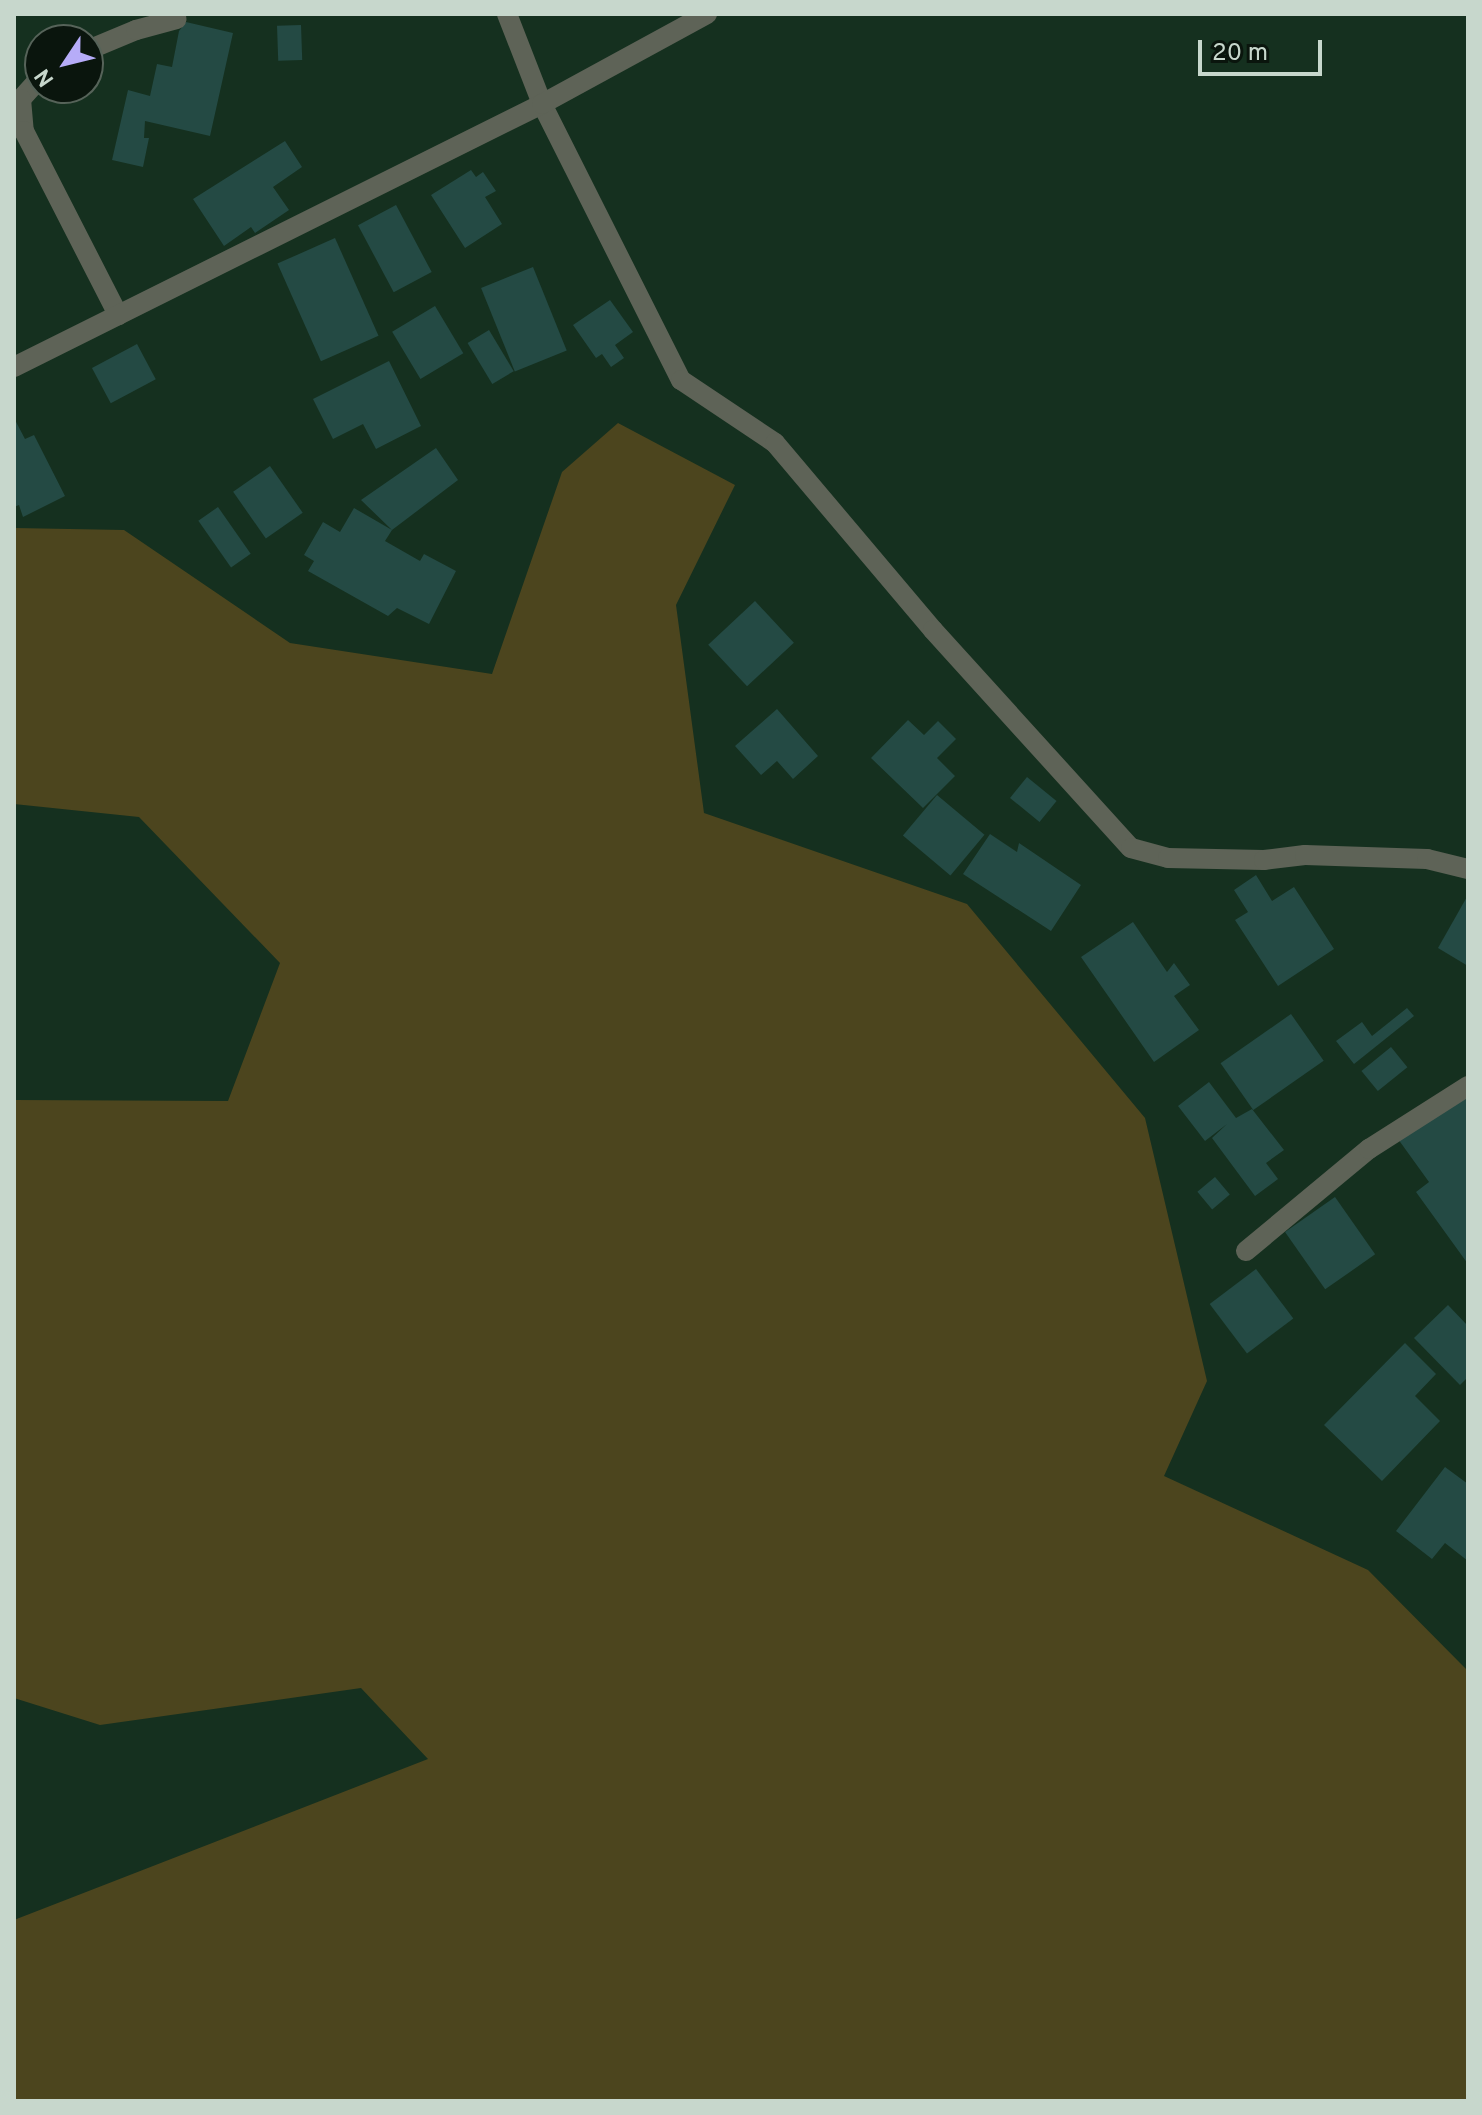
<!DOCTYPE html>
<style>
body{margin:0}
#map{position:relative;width:1482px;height:2115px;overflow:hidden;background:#15301f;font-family:Overpass,sans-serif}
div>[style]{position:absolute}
.green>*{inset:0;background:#4c451e}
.building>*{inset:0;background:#244a44;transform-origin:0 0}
.service>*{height:20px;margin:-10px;padding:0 10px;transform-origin:10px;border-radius:10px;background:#5e6357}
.minor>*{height:20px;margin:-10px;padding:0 10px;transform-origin:10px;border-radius:10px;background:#5e6357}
.tertiary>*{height:20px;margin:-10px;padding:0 10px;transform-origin:10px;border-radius:10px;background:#5e6357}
span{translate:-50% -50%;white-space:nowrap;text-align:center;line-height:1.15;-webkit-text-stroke:7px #0a150d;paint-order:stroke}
.frame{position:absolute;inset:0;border:16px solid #c7d7cc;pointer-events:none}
.north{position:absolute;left:24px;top:24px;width:80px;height:80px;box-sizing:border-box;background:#0a150d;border:2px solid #566359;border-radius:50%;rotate:235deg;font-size:22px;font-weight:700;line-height:32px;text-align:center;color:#c7d7cc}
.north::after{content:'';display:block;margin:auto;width:28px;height:36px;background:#b6acf8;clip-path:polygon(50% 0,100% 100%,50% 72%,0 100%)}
.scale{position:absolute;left:1198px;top:40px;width:124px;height:36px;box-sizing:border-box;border:4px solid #c7d7cc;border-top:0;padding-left:10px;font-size:24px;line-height:28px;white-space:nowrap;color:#c7d7cc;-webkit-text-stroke:6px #0a150d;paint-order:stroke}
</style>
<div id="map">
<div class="green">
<i style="clip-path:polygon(618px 423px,735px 485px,676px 605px,704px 813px,967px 904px,1145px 1118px,1207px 1381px,1164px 1476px,1368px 1570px,1468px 1671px,1468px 2101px,14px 2101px,14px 1920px,428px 1759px,361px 1688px,100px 1725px,14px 1698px,14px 1100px,228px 1101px,280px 963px,139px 817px,14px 804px,14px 528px,124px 530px,290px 643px,492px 674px,562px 472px)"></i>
</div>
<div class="building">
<i style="clip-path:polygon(186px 22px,233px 33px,210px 136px,145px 121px,144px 138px,149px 138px,143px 167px,112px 160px,128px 90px,150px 96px,157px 64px,172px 67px,179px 31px)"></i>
<i style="left:301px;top:25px;width:35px;height:24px;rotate:88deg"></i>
<i style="clip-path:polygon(285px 141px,302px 167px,273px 187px,289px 210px,255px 233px,251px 227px,224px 246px,193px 199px)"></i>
<i style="clip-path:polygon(471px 170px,476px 177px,483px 172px,496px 191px,485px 197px,502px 224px,465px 248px,431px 195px)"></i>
<i style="left:396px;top:205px;width:76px;height:43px;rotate:62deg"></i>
<i style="left:335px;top:238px;width:107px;height:63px;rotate:66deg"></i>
<i style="left:533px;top:267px;width:90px;height:56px;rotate:68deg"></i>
<i style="clip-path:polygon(610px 300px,633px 332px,615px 345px,624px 358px,611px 367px,602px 354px,596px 358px,573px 325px)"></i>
<i style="left:435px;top:306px;width:55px;height:50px;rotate:59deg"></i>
<i style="left:489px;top:330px;width:48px;height:25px;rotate:59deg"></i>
<i style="left:137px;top:344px;width:40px;height:51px;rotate:62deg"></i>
<i style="clip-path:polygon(389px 361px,421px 426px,376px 449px,363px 424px,333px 439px,313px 399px)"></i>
<i style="clip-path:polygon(14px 418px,25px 439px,34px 435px,65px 496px,23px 517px,19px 505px,14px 507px)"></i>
<i style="clip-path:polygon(436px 448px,458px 480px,392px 530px,385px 541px,420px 561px,424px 554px,456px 571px,429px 624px,397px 608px,388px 616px,308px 571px,314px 561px,304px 555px,323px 522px,340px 532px,354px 508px,392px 530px,361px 500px)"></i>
<i style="left:270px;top:466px;width:57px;height:45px;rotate:55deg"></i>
<i style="left:218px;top:507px;width:57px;height:24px;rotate:55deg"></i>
<i style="left:755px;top:601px;width:57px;height:64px;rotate:47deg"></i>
<i style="clip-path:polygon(777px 709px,818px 756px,793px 779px,777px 761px,761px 775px,735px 746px)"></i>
<i style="clip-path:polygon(908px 720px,924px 735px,938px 721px,956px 739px,937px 758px,955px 776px,923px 808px,871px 758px)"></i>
<i style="left:1027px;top:777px;width:38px;height:27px;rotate:39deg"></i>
<i style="left:937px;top:795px;width:62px;height:53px;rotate:40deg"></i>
<i style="clip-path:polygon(990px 834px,1017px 852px,1019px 843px,1081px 885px,1051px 931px,963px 874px)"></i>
<i style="clip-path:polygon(1256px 875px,1272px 901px,1294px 887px,1334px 949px,1278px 986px,1235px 920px,1248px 912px,1234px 890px)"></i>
<i style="clip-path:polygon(1468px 895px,1468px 966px,1438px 948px)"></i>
<i style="clip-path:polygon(1133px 922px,1167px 972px,1174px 963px,1190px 985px,1174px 996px,1199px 1030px,1154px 1062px,1081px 957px)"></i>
<i style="clip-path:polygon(1407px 1008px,1414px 1016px,1354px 1064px,1336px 1041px,1362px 1022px,1372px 1036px)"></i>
<i style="left:1291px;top:1014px;width:57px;height:86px;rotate:55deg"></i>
<i style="left:1391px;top:1047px;width:26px;height:38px;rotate:51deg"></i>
<i style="clip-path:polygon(1209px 1082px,1236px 1118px,1252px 1109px,1284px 1150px,1266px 1163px,1278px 1179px,1255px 1196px,1212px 1138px,1227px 1124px,1205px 1141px,1178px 1106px)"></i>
<i style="clip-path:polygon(1468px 1088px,1468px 1264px,1416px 1192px,1429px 1182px,1398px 1139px)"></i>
<i style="left:1215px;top:1177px;width:23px;height:23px;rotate:50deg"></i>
<i style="left:1335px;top:1197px;width:70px;height:61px;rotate:55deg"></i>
<i style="left:1256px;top:1269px;width:62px;height:58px;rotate:53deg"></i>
<i style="clip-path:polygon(1448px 1305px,1468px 1326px,1468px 1377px,1460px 1385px,1414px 1338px)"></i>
<i style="clip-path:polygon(1405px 1343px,1436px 1374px,1415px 1396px,1440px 1421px,1382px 1481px,1324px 1425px)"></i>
<i style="clip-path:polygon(1445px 1467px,1468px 1484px,1468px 1561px,1445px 1543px,1432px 1559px,1396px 1531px)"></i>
</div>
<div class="service">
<i style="left:88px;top:50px;width:52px;rotate:-22.6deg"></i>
<i style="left:136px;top:30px;width:42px;rotate:-15deg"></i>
<i style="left:40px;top:78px;width:28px;rotate:132deg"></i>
<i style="left:21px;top:99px;width:32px;rotate:85deg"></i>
<i style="left:24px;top:131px;width:207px;rotate:62.9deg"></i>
</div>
<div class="minor">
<i style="left:507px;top:14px;width:97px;rotate:68.7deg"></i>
<i style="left:542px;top:104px;width:309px;rotate:63.3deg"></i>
<i style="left:681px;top:380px;width:113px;rotate:33.8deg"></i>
<i style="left:775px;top:443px;width:245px;rotate:49.8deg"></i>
<i style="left:933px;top:630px;width:294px;rotate:47.8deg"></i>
<i style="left:1131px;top:848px;width:38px;rotate:15deg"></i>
<i style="left:1168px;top:858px;width:96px;rotate:1.2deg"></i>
<i style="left:1264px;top:860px;width:41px;rotate:-7deg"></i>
<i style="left:1305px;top:855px;width:122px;rotate:1.9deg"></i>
<i style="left:1427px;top:859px;width:42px;rotate:13.7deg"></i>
<i style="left:14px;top:367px;width:590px;rotate:-26.48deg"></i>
<i style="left:1246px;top:1251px;width:160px;rotate:-39.7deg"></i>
<i style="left:1369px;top:1149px;width:117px;rotate:-32.5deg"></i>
</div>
<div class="tertiary">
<i style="left:542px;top:104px;width:188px;rotate:-28.6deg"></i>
</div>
<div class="frame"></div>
<div class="north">N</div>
<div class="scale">20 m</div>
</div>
